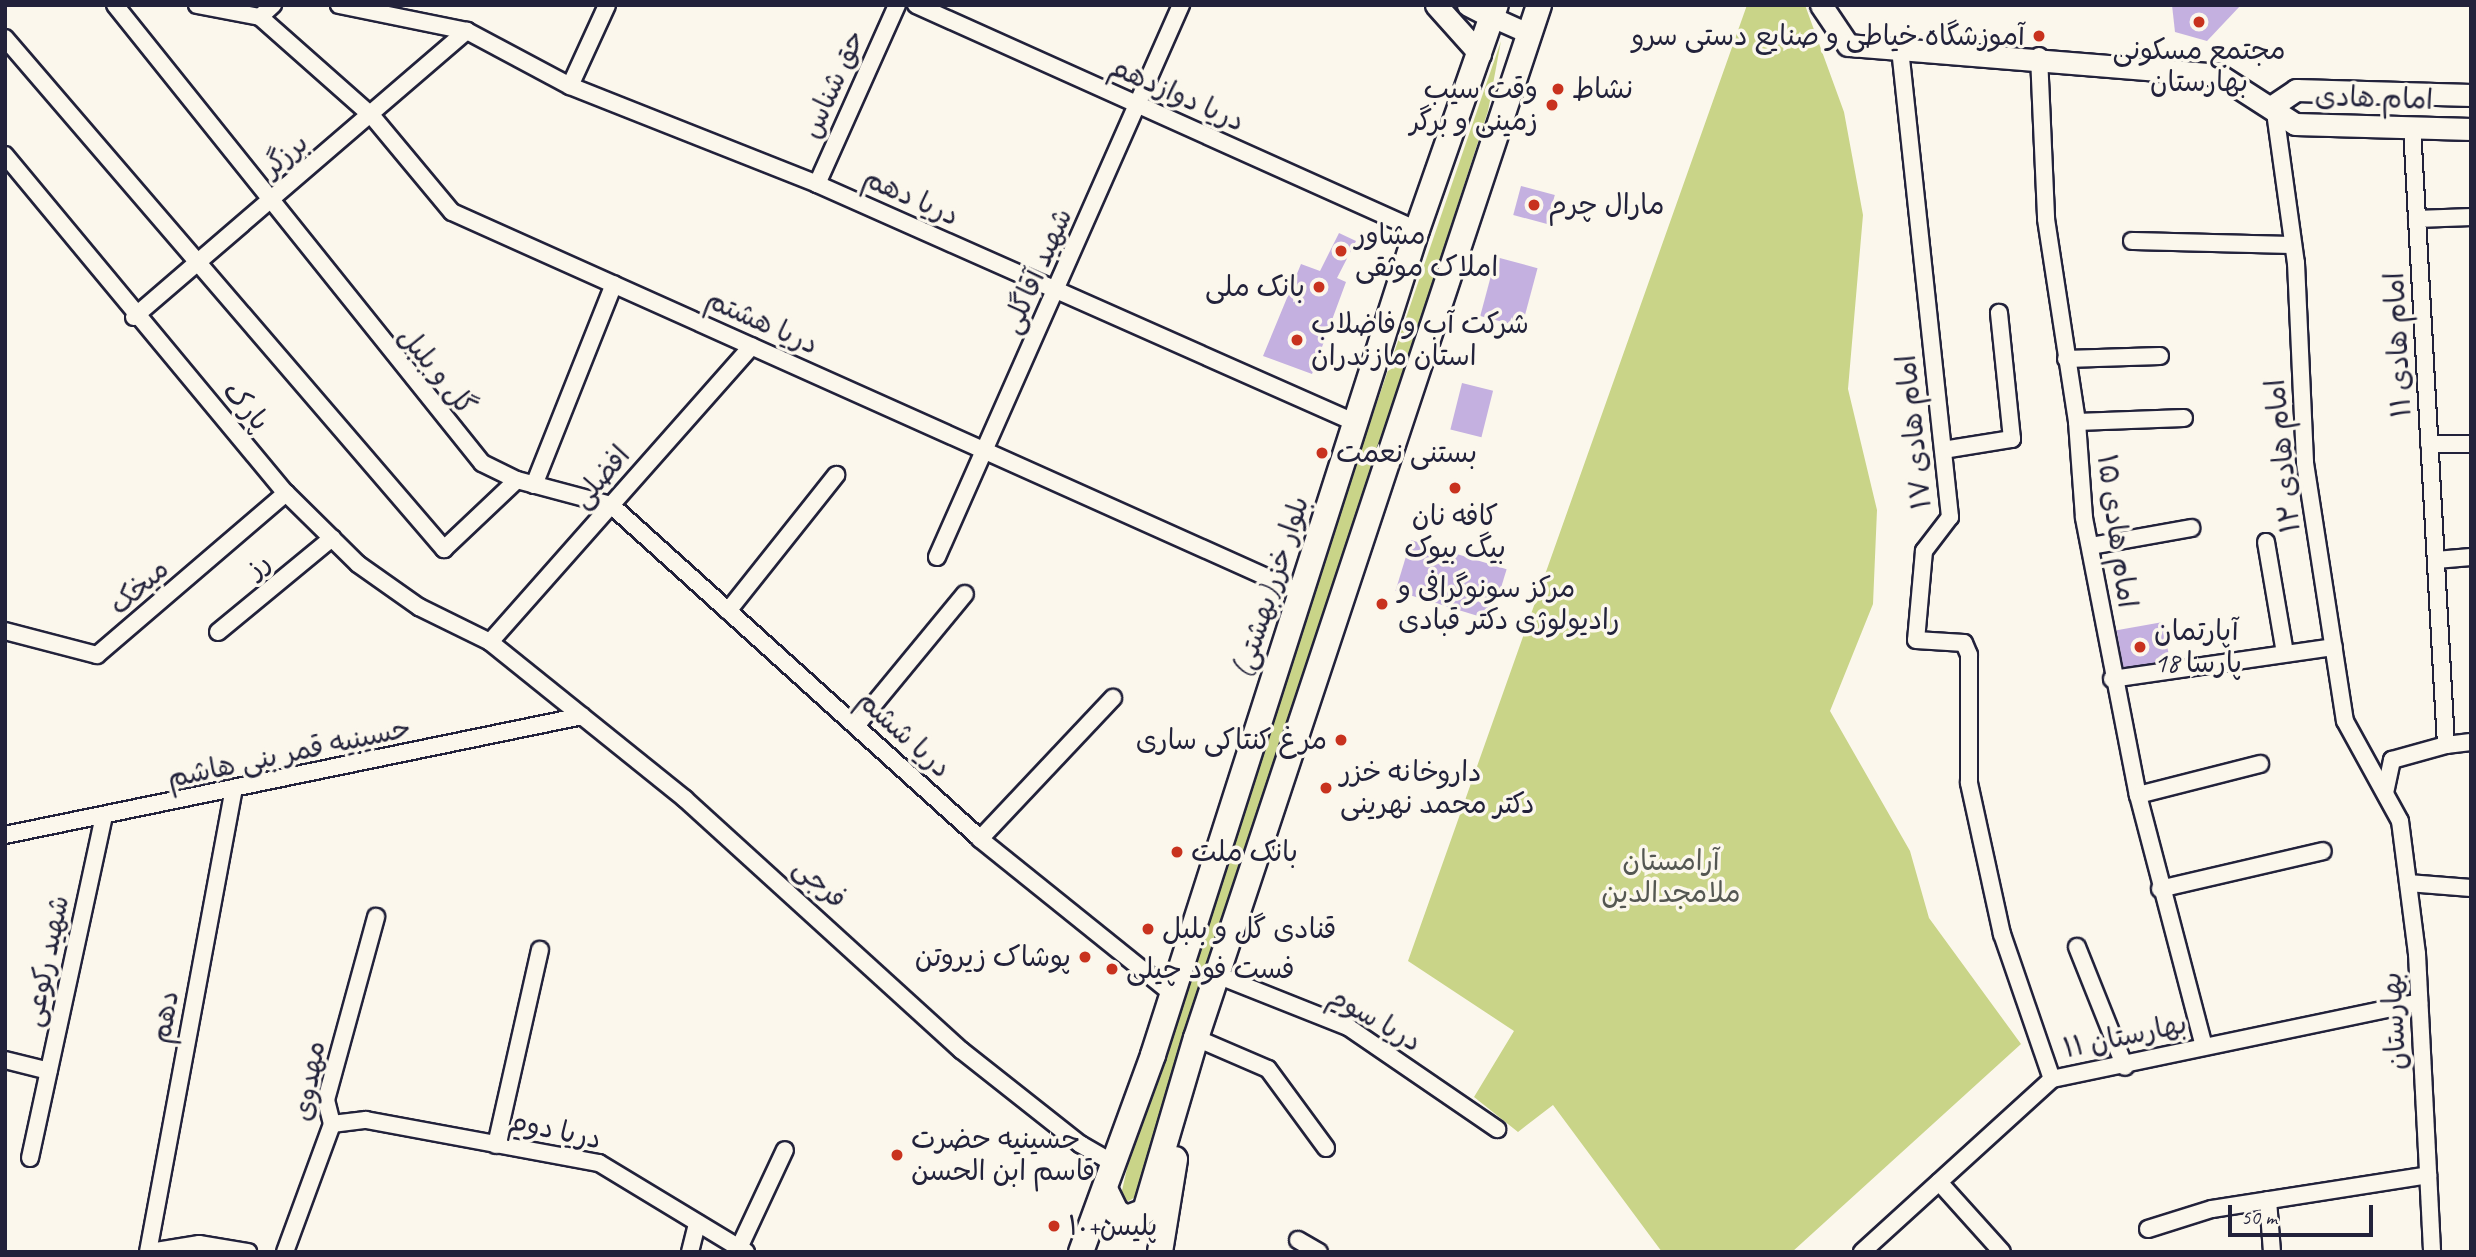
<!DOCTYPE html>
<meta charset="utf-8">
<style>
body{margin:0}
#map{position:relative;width:2476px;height:1257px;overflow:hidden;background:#fbf7ec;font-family:Caveat,"Playpen Sans Arabic",sans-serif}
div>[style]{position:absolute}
.green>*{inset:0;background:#c9d488}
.building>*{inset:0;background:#c4b0e0;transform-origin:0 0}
.roads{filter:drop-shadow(2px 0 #22223b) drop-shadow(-2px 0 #22223b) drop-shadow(0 2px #22223b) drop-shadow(0 -2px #22223b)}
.minor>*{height:16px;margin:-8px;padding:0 8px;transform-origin:8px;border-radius:8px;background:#fbf7ec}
.tertiary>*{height:19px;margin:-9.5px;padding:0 9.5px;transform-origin:9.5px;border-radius:9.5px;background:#fbf7ec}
.secondary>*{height:21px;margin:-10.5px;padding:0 10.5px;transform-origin:10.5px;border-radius:10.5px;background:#fbf7ec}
.primary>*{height:24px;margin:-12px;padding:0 12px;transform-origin:12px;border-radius:12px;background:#fbf7ec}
.dots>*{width:19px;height:19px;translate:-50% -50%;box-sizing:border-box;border:4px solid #fbf7ec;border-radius:50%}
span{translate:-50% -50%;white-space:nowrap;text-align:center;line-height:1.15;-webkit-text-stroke:7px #fbf7ec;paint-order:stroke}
.poi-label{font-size:28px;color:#22223b}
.right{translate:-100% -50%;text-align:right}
.left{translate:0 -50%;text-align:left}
.street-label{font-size:28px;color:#22223b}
.park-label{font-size:28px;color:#545752}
.frame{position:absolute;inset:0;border:7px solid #22223b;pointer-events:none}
.scale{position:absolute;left:2228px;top:1205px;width:145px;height:32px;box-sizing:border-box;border:4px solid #22223b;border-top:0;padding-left:9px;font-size:21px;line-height:24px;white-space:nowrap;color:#22223b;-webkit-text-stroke:5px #fbf7ec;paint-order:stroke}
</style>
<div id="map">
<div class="green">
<i style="clip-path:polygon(1747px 5px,1805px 5px,1844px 112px,1863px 215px,1848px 389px,1877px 510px,1873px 604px,1830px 711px,1910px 851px,1929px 918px,2021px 1044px,1792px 1252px,1662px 1252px,1553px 1105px,1518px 1132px,1474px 1097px,1514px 1031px,1408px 961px)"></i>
<i style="clip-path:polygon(1501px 41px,1488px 111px,1137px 1196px,1127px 1202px,1121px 1195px,1153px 1055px)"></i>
</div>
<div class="building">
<i style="clip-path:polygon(2172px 5px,2241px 5px,2207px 41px,2175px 32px)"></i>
<i style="left:1521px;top:186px;width:35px;height:30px;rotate:15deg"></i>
<i style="clip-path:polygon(1339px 233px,1356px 241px,1337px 278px,1346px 282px,1312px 374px,1263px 356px,1301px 264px,1320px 271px)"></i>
<i style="left:1496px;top:257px;width:43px;height:61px;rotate:15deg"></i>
<i style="left:1462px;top:383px;width:32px;height:48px;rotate:14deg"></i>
<i style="left:1411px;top:540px;width:100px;height:53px;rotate:17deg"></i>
<i style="left:2163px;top:622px;width:39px;height:47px;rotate:80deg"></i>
</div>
<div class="roads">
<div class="minor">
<i style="left:115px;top:5px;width:587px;rotate:51.29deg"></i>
<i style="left:482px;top:463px;width:39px;rotate:26deg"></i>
<i style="left:517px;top:480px;width:97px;rotate:14.9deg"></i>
<i style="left:611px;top:505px;width:498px;rotate:42.1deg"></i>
<i style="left:980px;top:839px;width:244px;rotate:38.8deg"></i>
<i style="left:197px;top:5px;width:64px;rotate:10.8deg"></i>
<i style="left:339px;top:5px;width:131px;rotate:11.5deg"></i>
<i style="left:467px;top:31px;width:117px;rotate:28.1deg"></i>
<i style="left:570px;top:86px;width:266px;rotate:21.6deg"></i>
<i style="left:817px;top:184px;width:590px;rotate:23.91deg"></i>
<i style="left:916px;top:5px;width:549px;rotate:24.18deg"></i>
<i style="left:260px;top:17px;width:149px;rotate:41.5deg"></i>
<i style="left:372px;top:116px;width:125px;rotate:50.2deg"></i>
<i style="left:452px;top:212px;width:929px;rotate:24.14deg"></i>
<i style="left:260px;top:17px;width:18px;rotate:-43deg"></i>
<i style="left:5px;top:38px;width:674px;rotate:49.33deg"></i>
<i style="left:444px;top:549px;width:100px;rotate:-43.4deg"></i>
<i style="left:1900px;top:49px;width:471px;rotate:83.9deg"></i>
<i style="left:1950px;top:517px;width:43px;rotate:127.4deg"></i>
<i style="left:1924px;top:551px;width:89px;rotate:95.1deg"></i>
<i style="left:1916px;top:640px;width:48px;rotate:3.6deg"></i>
<i style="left:1964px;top:643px;width:13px;rotate:67deg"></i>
<i style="left:1969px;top:655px;width:128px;rotate:90deg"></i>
<i style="left:1969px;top:783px;width:155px;rotate:77.7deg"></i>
<i style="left:2002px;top:934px;width:153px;rotate:71deg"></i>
<i style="left:2039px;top:56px;width:163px;rotate:87.5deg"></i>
<i style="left:2046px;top:219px;width:205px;rotate:81.3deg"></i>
<i style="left:2077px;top:422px;width:96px;rotate:85.8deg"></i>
<i style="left:2084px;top:518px;width:282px;rotate:79deg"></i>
<i style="left:2138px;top:795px;width:260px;rotate:75.3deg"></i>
<i style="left:570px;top:86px;width:89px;rotate:-65.4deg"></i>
<i style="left:2274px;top:105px;width:160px;rotate:82.1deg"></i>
<i style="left:2296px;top:263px;width:200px;rotate:87.4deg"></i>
<i style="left:2305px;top:463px;width:261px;rotate:81.2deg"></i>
<i style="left:2345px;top:721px;width:114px;rotate:61.2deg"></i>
<i style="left:2400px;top:821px;width:134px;rotate:82.7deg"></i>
<i style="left:2417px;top:954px;width:298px;rotate:87.1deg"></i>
<i style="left:5px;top:155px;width:440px;rotate:50.3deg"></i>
<i style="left:286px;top:493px;width:101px;rotate:44.6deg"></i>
<i style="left:358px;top:564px;width:75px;rotate:35.2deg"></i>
<i style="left:419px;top:607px;width:79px;rotate:26.2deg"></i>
<i style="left:490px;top:642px;width:250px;rotate:38.8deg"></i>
<i style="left:685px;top:799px;width:373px;rotate:42.3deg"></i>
<i style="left:961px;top:1050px;width:152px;rotate:38.3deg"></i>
<i style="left:1080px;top:1144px;width:38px;rotate:30deg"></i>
<i style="left:817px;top:184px;width:196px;rotate:-65.9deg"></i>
<i style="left:2417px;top:219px;width:54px;rotate:-2.1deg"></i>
<i style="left:2132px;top:241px;width:161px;rotate:1.4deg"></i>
<i style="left:134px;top:317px;width:439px;rotate:-40.7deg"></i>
<i style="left:2066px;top:359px;width:94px;rotate:-1.8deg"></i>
<i style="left:2077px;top:422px;width:107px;rotate:-2.1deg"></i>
<i style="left:2429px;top:444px;width:42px"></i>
<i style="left:1943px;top:450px;width:70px;rotate:-9.1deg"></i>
<i style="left:2012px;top:439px;width:127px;rotate:-95.9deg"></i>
<i style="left:534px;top:485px;width:216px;rotate:-68.3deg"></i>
<i style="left:2266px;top:542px;width:113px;rotate:80.3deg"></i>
<i style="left:2091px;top:546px;width:102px;rotate:-10.2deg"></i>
<i style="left:937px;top:557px;width:604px;rotate:-66.15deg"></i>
<i style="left:2436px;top:560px;width:35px;rotate:-5deg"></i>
<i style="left:728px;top:611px;width:174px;rotate:-51.5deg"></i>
<i style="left:5px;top:631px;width:95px;rotate:14.6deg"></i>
<i style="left:97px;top:655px;width:249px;rotate:-40.6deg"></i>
<i style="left:218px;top:632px;width:148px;rotate:-39.5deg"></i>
<i style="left:490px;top:642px;width:395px;rotate:-48.5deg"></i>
<i style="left:2112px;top:679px;width:224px;rotate:-8.2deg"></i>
<i style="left:856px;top:726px;width:171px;rotate:-50.5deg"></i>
<i style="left:2446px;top:745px;width:25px;rotate:-7deg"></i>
<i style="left:2385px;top:793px;width:34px;rotate:-78deg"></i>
<i style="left:2392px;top:760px;width:56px;rotate:-15.5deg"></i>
<i style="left:2446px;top:745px;width:618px;rotate:-93.15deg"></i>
<i style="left:2138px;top:795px;width:126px;rotate:-14.3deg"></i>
<i style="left:5px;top:835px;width:589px;rotate:-11.65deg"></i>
<i style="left:980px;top:839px;width:194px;rotate:-46.7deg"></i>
<i style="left:2408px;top:883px;width:63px;rotate:4.5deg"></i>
<i style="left:2160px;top:889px;width:167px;rotate:-13.1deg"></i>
<i style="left:2077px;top:947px;width:129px;rotate:68.2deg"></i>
<i style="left:1217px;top:975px;width:141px;rotate:21.7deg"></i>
<i style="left:1348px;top:1027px;width:181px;rotate:34.4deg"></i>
<i style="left:1196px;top:1038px;width:78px;rotate:23.3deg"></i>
<i style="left:1268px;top:1069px;width:98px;rotate:53.7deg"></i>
<i style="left:5px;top:1060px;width:45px;rotate:14deg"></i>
<i style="left:332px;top:1124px;width:34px;rotate:-7deg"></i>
<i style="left:366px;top:1120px;width:237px;rotate:10.5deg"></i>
<i style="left:599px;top:1163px;width:172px;rotate:31.2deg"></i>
<i style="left:496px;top:1145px;width:200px;rotate:-77.3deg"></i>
<i style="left:30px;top:1158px;width:349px;rotate:-77.8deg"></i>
<i style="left:1939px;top:1182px;width:94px;rotate:48deg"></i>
<i style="left:2268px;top:1200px;width:52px;rotate:85.6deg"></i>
<i style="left:2148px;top:1229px;width:67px;rotate:-17.4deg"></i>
<i style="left:2212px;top:1209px;width:219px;rotate:-8.9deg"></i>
<i style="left:1298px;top:1240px;width:24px;rotate:30deg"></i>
<i style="left:739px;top:1248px;width:108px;rotate:-64.9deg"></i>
<i style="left:148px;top:1252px;width:467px;rotate:-79.5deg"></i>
<i style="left:150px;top:1252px;width:50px;rotate:-9.3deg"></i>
<i style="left:199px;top:1244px;width:50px;rotate:9.3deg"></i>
<i style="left:285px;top:1252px;width:136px;rotate:-69.8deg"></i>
<i style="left:332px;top:1124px;width:25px;rotate:-104deg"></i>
<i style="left:326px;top:1100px;width:190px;rotate:-74.7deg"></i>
<i style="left:690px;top:1252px;width:30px;rotate:-76deg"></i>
<i style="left:1862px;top:1252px;width:257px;rotate:-42.3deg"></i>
<i style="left:2052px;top:1079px;width:375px;rotate:-11.8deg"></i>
</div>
<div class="tertiary">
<i style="left:1492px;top:17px;width:42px;rotate:24.1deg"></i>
</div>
<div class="secondary">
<i style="left:1436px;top:5px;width:66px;rotate:48.1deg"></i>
<i style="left:1468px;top:5px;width:27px;rotate:27deg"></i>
<i style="left:1821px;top:5px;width:48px;rotate:56deg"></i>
<i style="left:1848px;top:45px;width:372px;rotate:4.6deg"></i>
<i style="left:2219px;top:75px;width:90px;rotate:32.8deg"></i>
<i style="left:2295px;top:124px;width:176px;rotate:1.6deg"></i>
<i style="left:2274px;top:105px;width:27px;rotate:-34deg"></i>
<i style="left:2296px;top:90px;width:175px;rotate:1.6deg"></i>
</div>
<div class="primary">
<i style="left:1105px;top:1189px;width:25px;rotate:64deg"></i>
<i style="left:1116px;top:1212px;width:13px;rotate:29deg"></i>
<i style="left:1127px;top:1218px;width:19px;rotate:-21deg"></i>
<i style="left:1145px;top:1211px;width:180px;rotate:-73.6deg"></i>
<i style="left:1196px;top:1038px;width:1088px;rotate:-71.63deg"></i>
<i style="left:1081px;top:1252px;width:210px;rotate:-69.9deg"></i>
<i style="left:1153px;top:1055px;width:866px;rotate:-72.26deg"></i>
<i style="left:1417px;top:230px;width:238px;rotate:-70.7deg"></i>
<i style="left:1160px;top:1252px;width:94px;rotate:-80.8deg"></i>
</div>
</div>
<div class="dots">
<i style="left:2199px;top:22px;background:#c8321e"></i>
<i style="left:2039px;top:36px;background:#c8321e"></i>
<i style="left:1558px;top:89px;background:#c8321e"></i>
<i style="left:1552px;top:105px;background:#c8321e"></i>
<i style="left:1534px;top:205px;background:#c8321e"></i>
<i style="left:1341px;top:251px;background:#c8321e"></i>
<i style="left:1319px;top:287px;background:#c8321e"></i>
<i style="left:1297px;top:340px;background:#c8321e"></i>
<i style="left:1322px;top:453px;background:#c8321e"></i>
<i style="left:1455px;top:488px;background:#c8321e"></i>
<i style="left:1382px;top:604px;background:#c8321e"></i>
<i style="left:2140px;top:647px;background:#c8321e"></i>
<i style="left:1341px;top:740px;background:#c8321e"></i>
<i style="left:1326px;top:788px;background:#c8321e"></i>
<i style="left:1177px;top:852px;background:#c8321e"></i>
<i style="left:1148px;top:929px;background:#c8321e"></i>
<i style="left:1085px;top:957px;background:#c8321e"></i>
<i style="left:1112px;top:969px;background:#c8321e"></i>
<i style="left:897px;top:1155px;background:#c8321e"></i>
<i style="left:1054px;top:1226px;background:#c8321e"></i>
</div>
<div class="poi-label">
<span class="right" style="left:2025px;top:36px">آموزشگاه خیاطی و صنایع دستی سرو</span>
<span style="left:2199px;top:66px">مجتمع مسکونی<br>بهارستان</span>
<span class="right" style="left:1538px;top:105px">وقت سیب<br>زمینی و برگر</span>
<span class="left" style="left:1572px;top:89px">نشاط</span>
<span class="left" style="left:1548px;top:205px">مارال چرم</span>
<span class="left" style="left:1355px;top:251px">مشاور<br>املاک موثقی</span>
<span class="right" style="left:1305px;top:287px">بانک ملی</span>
<span class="left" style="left:1311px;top:340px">شرکت آب و فاضلاب<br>استان مازندران</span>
<span class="left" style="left:1336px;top:453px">بستنی نعمت</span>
<span style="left:1455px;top:532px">کافه نان<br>بیگ بیوک</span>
<span class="left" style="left:1398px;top:604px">مركز سونوگرافی و<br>راديولوژی دكتر قبادی</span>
<span class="left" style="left:2154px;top:647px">آپارتمان<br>پارسا 18</span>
<span class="right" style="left:1327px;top:740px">مرغ کنتاکی ساری</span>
<span class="left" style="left:1340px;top:788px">داروخانه خزر<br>دکتر محمد نهرینی</span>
<span class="left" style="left:1191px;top:852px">بانک ملت</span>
<span class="left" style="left:1162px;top:929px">قنادی گل و بلبل</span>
<span class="right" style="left:1071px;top:957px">پوشاک زیروتن</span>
<span class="left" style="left:1126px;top:969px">فست فود چیلی</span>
<span class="left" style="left:911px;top:1155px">حسینیه حضرت<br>قاسم ابن الحسن</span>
<span class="left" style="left:1068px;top:1226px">پلیس+١٠</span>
</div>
<div class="street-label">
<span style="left:833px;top:84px;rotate:-66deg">حق شناس</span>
<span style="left:1177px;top:94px;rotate:24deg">دریا دوازدهم</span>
<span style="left:2374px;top:98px;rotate:2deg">امام هادی</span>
<span style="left:285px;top:155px;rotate:-40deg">برزگر</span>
<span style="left:911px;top:197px;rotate:24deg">دریا دهم</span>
<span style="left:1037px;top:271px;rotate:-66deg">شهید آقاگلی</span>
<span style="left:762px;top:322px;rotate:24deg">دریا هشتم</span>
<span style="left:2398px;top:345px;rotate:-93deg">امام هادی ١۱</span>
<span style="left:437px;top:371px;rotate:51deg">گل و بلبل</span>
<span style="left:246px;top:406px;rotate:49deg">پارک</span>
<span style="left:1914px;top:432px;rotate:-96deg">امام هادی ۱۷</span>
<span style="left:2283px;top:456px;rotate:-96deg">امام هادی ١٣</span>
<span style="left:601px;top:477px;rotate:-49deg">افضلی</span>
<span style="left:2117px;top:531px;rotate:82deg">امام هادی ۱۵</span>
<span style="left:258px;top:565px;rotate:-40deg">رز</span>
<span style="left:139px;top:587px;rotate:-41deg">میخک</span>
<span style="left:1271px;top:587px;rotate:-72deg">بلوار خزر(بهشتی)</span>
<span style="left:904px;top:734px;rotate:42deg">دریا ششم</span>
<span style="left:289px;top:753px;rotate:-12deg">حسینیه قمر بنی هاشم</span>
<span style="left:820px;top:883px;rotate:42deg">فرجی</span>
<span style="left:46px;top:961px;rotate:-78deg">شهید رکوعی</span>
<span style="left:165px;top:1017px;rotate:-80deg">دهم</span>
<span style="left:1375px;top:1019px;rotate:30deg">دریا سوم</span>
<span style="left:2394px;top:1021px;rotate:-93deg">بهارستان</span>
<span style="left:2125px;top:1036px;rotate:-12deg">بهارستان ۱۱</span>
<span style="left:309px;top:1081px;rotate:-80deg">مهدوی</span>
<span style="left:555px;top:1130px;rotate:12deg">دریا دوم</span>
</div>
<div class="park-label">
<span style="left:1671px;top:877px">آرامستان<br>ملامجدالدین</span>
</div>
<div class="frame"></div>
<div class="scale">50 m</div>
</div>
